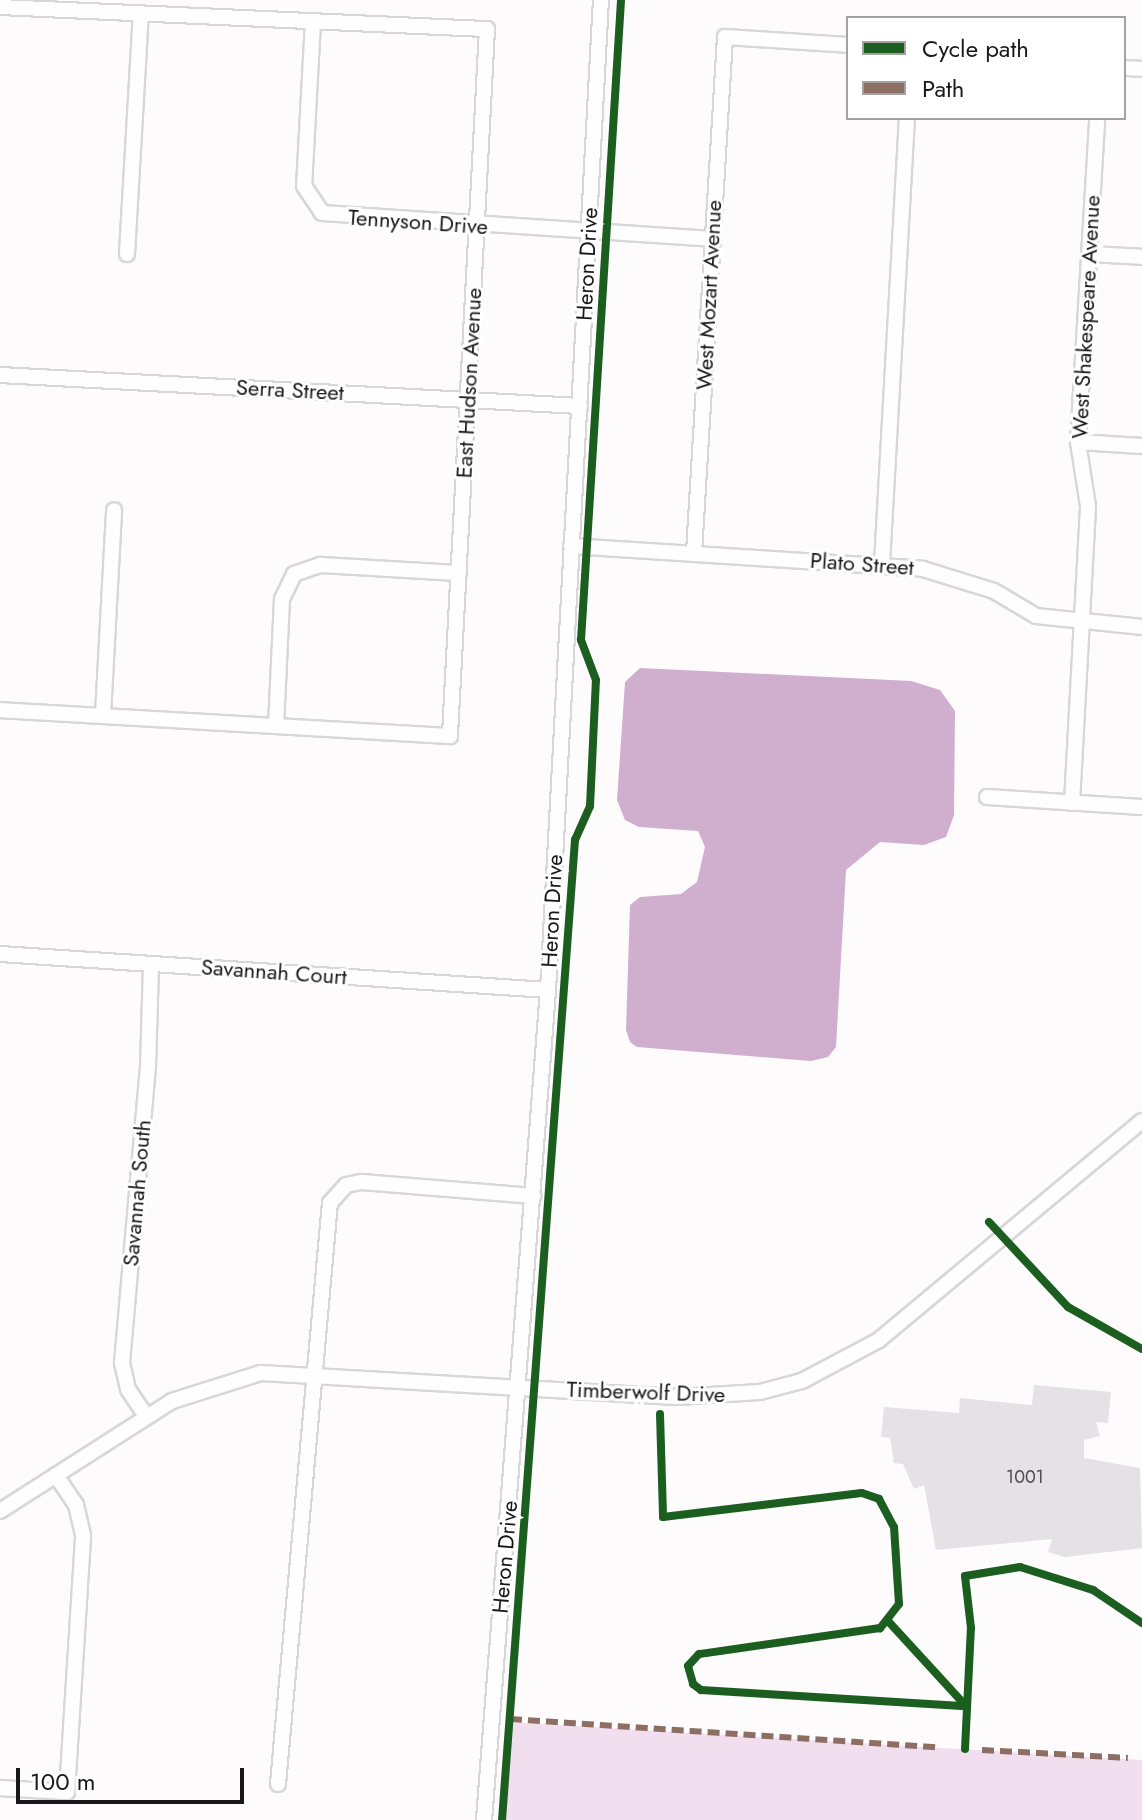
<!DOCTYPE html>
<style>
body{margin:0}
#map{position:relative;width:1142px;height:1820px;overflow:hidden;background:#fefbfd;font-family:Jost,sans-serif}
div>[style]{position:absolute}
.green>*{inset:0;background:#f1deef}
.water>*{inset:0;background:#d0aecd}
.building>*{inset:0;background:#e5e1e4}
.roads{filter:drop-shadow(2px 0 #d9d6d9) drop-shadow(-2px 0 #d9d6d9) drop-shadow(0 2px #d9d6d9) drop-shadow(0 -2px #d9d6d9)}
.minor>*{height:14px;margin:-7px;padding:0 7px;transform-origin:7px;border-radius:7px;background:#fffeff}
.quiet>*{height:6px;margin-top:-3px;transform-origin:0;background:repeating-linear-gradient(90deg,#8d6e63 0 12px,transparent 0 18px)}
.cycleway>*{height:8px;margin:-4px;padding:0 4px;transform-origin:4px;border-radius:4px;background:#1b5e20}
span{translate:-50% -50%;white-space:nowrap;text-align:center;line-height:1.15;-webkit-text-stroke:6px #fff;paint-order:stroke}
.number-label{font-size:18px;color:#504c50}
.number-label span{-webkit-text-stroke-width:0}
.street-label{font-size:22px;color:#1a161a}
.legend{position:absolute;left:846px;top:16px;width:280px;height:104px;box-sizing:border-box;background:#fff;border:2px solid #a3a2a3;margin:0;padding:10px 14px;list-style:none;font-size:24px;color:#1a161a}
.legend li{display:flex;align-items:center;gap:16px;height:40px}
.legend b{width:40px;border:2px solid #a3a2a3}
.scale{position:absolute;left:16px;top:1768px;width:228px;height:36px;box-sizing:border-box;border:4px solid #1a161a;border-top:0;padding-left:10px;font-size:24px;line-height:28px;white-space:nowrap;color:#1a161a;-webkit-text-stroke:6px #fff;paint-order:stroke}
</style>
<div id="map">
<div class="green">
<i style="clip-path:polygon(508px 1722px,1142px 1760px,1142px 1820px,501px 1820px)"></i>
</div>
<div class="water">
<i style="clip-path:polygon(640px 668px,911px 681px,940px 690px,955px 711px,954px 815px,946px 837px,924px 845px,880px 842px,846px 870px,836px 1047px,828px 1057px,811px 1061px,637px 1047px,630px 1042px,626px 1030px,630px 905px,640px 897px,681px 894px,697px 882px,705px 847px,698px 831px,639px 827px,625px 820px,617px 800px,625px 682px)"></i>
</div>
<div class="building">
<i style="clip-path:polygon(1034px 1385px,1111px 1392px,1108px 1423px,1096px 1422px,1100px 1436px,1084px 1440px,1084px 1458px,1140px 1468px,1142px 1548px,1065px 1557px,1048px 1552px,1052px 1539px,936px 1550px,924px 1485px,914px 1489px,903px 1464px,894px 1463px,890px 1438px,881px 1437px,884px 1407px,959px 1413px,960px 1398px,1032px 1405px)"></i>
</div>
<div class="roads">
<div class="minor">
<i style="left:0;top:7px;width:487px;rotate:2.6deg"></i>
<i style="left:487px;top:29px;width:708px;rotate:93deg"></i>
<i style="left:450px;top:736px;width:451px;rotate:-176.7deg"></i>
<i style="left:313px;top:21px;width:165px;rotate:93.1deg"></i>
<i style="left:304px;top:186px;width:32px;rotate:56deg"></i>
<i style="left:322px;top:213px;width:391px;rotate:3.8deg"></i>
<i style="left:1124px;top:68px;width:18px;rotate:3deg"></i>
<i style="left:127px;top:254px;width:241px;rotate:-86.7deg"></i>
<i style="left:1089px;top:254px;width:53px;rotate:3.2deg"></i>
<i style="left:0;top:375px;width:581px;rotate:3.06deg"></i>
<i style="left:1078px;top:442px;width:64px;rotate:3.6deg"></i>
<i style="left:571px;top:546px;width:353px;rotate:3.7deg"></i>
<i style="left:923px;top:569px;width:74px;rotate:17.2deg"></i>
<i style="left:994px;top:591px;width:49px;rotate:30.8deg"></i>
<i style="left:1036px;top:616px;width:107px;rotate:5.9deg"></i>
<i style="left:694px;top:553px;width:517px;rotate:-86.56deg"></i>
<i style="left:725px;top:37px;width:123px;rotate:3.7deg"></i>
<i style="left:882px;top:564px;width:447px;rotate:-86.8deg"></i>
<i style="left:103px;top:715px;width:205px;rotate:-86.9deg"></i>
<i style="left:276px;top:726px;width:127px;rotate:-87.3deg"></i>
<i style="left:282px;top:599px;width:28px;rotate:-64deg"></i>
<i style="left:294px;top:574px;width:28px;rotate:-19deg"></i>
<i style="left:320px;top:565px;width:139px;rotate:3.3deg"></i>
<i style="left:987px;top:797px;width:155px;rotate:3.7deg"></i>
<i style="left:1072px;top:803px;width:297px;rotate:-86.9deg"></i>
<i style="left:1088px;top:506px;width:65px;rotate:-98.9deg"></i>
<i style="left:1078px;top:442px;width:325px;rotate:-86.6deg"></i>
<i style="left:0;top:954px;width:549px;rotate:3.76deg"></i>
<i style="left:146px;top:1416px;width:32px;rotate:-124deg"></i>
<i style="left:128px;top:1389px;width:27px;rotate:-103deg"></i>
<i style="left:122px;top:1363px;width:297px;rotate:-85deg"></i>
<i style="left:148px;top:1067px;width:103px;rotate:-88.3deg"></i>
<i style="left:0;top:1511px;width:204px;rotate:-32.6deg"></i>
<i style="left:172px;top:1401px;width:93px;rotate:-17.5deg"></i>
<i style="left:261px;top:1373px;width:417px;rotate:3.3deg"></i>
<i style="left:677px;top:1397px;width:83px;rotate:-3.4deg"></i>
<i style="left:760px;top:1392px;width:43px;rotate:-14.7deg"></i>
<i style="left:802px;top:1381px;width:87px;rotate:-28deg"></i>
<i style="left:879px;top:1340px;width:342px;rotate:-39.8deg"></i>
<i style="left:278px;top:1784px;width:583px;rotate:-84.89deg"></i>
<i style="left:330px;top:1203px;width:24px;rotate:-48deg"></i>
<i style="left:346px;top:1185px;width:16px;rotate:-11deg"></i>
<i style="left:362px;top:1182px;width:172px;rotate:4.7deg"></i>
<i style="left:0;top:1788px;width:67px;rotate:3.4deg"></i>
<i style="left:67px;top:1792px;width:257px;rotate:-86.4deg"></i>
<i style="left:83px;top:1535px;width:31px;rotate:-103deg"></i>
<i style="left:76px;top:1505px;width:36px;rotate:-124deg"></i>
<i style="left:484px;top:1820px;width:832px;rotate:-85.59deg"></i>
<i style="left:548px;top:990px;width:991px;rotate:-86.94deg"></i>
</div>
</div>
<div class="quiet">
<i style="left:510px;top:1719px;width:427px;rotate:3.8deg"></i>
<i style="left:982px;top:1750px;width:146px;rotate:3.1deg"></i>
</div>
<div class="cycleway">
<i style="left:989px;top:1222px;width:116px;rotate:47.1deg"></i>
<i style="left:1068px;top:1307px;width:85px;rotate:29.6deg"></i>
<i style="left:660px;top:1414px;width:103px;rotate:88.3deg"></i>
<i style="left:663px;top:1517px;width:200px;rotate:-6.9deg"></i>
<i style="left:862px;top:1493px;width:18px;rotate:19deg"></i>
<i style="left:879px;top:1499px;width:32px;rotate:62deg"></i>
<i style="left:894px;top:1527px;width:77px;rotate:86.3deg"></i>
<i style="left:899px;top:1604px;width:31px;rotate:128deg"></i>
<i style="left:880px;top:1628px;width:183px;rotate:171.8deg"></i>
<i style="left:699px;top:1654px;width:16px;rotate:133deg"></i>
<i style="left:688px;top:1666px;width:19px;rotate:74deg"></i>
<i style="left:693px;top:1684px;width:10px;rotate:37deg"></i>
<i style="left:701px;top:1690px;width:265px;rotate:3.5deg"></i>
<i style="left:888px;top:1621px;width:115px;rotate:47.5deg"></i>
<i style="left:965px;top:1749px;width:121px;rotate:-87.2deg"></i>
<i style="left:971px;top:1628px;width:52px;rotate:-96.6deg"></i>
<i style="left:965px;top:1576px;width:56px;rotate:-9.3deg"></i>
<i style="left:1020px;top:1567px;width:77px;rotate:17.5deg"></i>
<i style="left:1093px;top:1590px;width:59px;rotate:34deg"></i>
<i style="left:502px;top:1820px;width:983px;rotate:-85.74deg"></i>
<i style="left:575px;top:840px;width:37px;rotate:-66deg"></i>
<i style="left:590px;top:806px;width:126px;rotate:-87.3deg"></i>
<i style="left:596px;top:680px;width:43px;rotate:-110.6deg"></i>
<i style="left:581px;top:640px;width:641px;rotate:-86.42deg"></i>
</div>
<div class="number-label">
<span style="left:1025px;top:1477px">1001</span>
</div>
<div class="street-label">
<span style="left:418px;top:222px;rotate:4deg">Tennyson Drive</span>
<span style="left:587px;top:264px;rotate:-87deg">Heron Drive</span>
<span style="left:709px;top:295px;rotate:-87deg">West Mozart Avenue</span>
<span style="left:1086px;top:317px;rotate:-87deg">West Shakespeare Avenue</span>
<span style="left:469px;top:383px;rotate:-87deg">East Hudson Avenue</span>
<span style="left:290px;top:390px;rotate:3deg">Serra Street</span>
<span style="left:862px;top:564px;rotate:4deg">Plato Street</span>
<span style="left:552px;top:911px;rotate:-87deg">Heron Drive</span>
<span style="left:274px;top:972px;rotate:4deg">Savannah Court</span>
<span style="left:137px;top:1193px;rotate:-85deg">Savannah South</span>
<span style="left:646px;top:1392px;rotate:2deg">Timberwolf Drive</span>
<span style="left:505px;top:1557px;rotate:-85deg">Heron Drive</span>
</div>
<ul class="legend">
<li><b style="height:10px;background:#1b5e20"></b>Cycle path</li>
<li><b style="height:10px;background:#8d6e63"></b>Path</li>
</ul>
<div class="scale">100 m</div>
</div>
